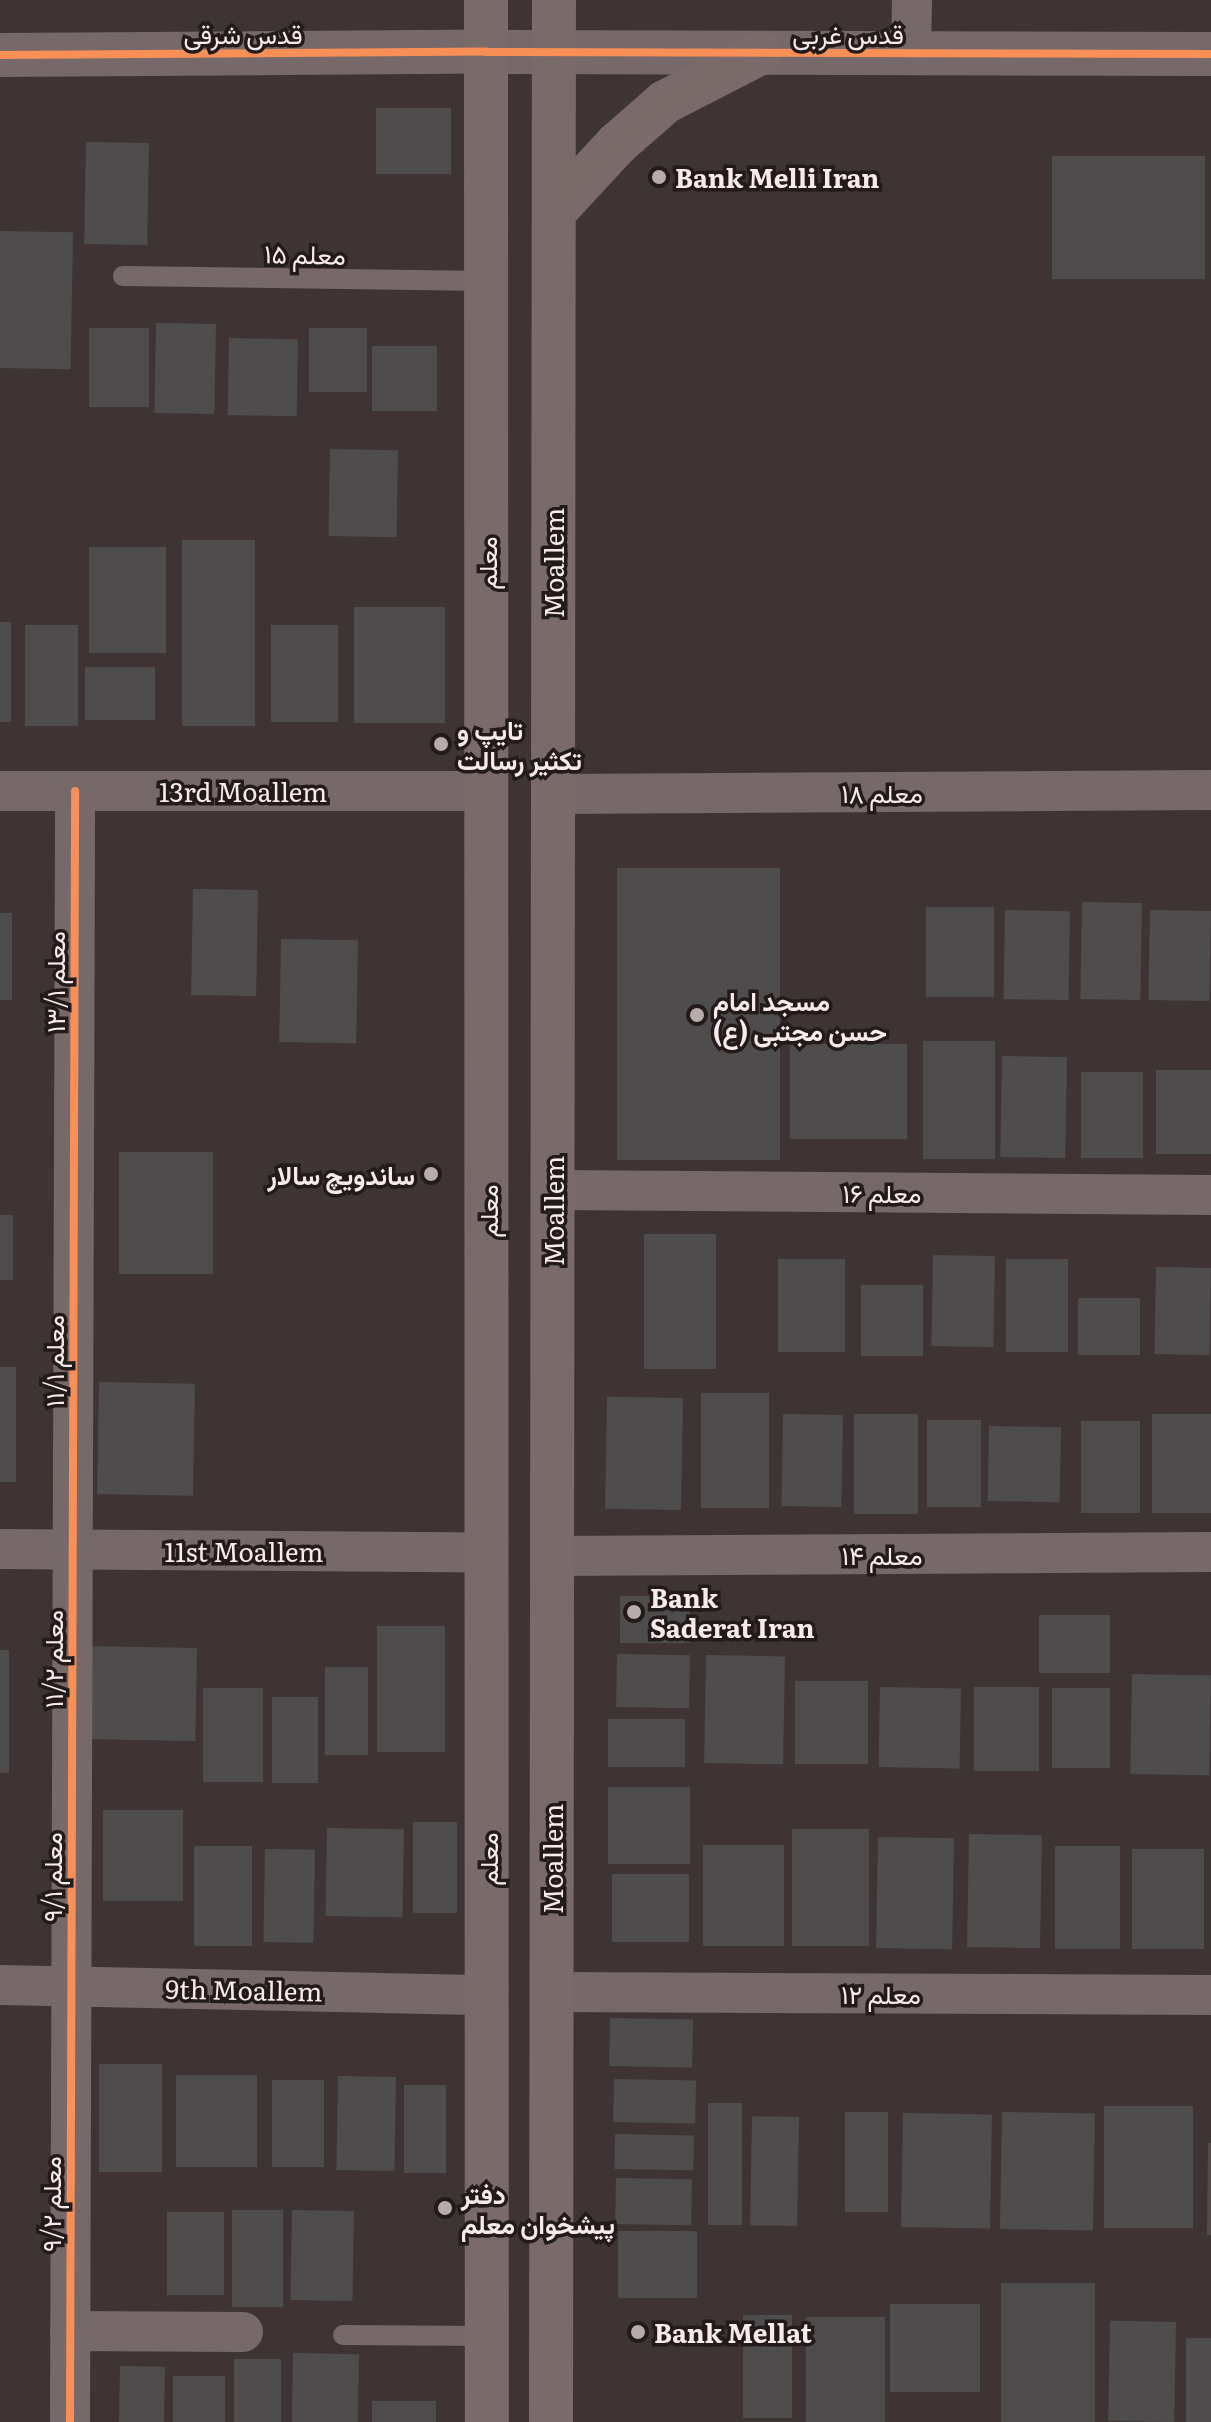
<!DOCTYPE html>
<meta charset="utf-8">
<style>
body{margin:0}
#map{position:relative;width:1211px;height:2422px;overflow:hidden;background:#3f3434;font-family:Literata,Vazirmatn,serif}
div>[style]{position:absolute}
.building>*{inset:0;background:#4f4c4e;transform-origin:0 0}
.service>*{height:20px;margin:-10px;padding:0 10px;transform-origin:10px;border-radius:10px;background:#776969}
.minor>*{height:40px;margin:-20px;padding:0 20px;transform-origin:20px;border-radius:20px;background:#776969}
.tertiary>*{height:44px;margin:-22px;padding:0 22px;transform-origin:22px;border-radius:22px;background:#776969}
.secondary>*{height:44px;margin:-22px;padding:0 22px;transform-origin:22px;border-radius:22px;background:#7b6a6a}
.cycleway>*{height:8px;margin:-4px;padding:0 4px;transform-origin:4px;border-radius:4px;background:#f78f57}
.dots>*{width:22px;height:22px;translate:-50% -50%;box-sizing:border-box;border:4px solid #231a1a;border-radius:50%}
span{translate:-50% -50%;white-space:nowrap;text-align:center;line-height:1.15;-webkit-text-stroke:7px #231a1a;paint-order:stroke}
.street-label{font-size:26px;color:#f9ebeb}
.poi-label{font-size:26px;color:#f9ebeb;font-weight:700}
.left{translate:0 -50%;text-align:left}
.right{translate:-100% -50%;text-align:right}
</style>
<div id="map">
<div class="building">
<i style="left:376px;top:108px;width:75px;height:66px"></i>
<i style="left:86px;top:142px;width:63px;height:102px;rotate:1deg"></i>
<i style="left:1052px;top:156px;width:153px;height:123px"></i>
<i style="left:0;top:231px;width:73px;height:137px;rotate:1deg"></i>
<i style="left:156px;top:323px;width:60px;height:90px;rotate:1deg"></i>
<i style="left:89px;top:328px;width:60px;height:79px"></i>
<i style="left:309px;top:328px;width:58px;height:64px"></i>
<i style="left:229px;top:338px;width:69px;height:77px;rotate:1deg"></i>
<i style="left:437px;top:346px;width:65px;height:65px;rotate:90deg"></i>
<i style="left:330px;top:449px;width:68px;height:87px;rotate:1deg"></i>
<i style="left:182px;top:540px;width:73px;height:186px"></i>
<i style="left:89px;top:547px;width:77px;height:106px"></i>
<i style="left:354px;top:607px;width:91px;height:116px"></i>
<i style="left:0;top:622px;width:11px;height:100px"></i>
<i style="left:25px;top:625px;width:53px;height:101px"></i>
<i style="left:271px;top:625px;width:67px;height:97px"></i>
<i style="left:85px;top:667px;width:70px;height:53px"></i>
<i style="left:617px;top:868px;width:163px;height:292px"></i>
<i style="left:193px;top:889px;width:65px;height:106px;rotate:1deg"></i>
<i style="left:1082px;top:902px;width:60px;height:97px;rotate:1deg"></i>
<i style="left:926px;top:907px;width:68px;height:90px"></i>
<i style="left:1005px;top:910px;width:65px;height:89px;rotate:1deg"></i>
<i style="left:1150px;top:910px;width:61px;height:90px;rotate:1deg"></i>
<i style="left:0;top:913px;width:12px;height:87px"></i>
<i style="left:281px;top:939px;width:77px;height:103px;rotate:1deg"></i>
<i style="left:923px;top:1041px;width:72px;height:118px"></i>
<i style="left:790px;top:1044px;width:117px;height:95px"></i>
<i style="left:1002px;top:1056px;width:65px;height:101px;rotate:1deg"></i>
<i style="left:1156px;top:1070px;width:55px;height:84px"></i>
<i style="left:1081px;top:1072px;width:62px;height:86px"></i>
<i style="left:119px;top:1152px;width:94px;height:122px"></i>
<i style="left:0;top:1215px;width:13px;height:65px"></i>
<i style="left:644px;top:1234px;width:72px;height:135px"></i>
<i style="left:933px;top:1255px;width:62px;height:91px;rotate:1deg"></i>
<i style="left:778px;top:1259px;width:67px;height:93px"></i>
<i style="left:1006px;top:1259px;width:62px;height:93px"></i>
<i style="left:1156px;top:1267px;width:55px;height:87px;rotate:1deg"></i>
<i style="left:861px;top:1285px;width:62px;height:71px"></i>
<i style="left:1078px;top:1298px;width:62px;height:57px"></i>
<i style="left:0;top:1367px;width:16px;height:115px"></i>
<i style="left:99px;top:1382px;width:96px;height:112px;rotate:1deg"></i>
<i style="left:701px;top:1393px;width:68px;height:115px"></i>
<i style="left:683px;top:1398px;width:112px;height:76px;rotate:91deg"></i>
<i style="left:783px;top:1414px;width:60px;height:92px;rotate:1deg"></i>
<i style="left:854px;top:1414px;width:64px;height:100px"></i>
<i style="left:1152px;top:1414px;width:59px;height:99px"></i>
<i style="left:927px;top:1420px;width:54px;height:87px"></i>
<i style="left:1081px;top:1421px;width:59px;height:92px"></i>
<i style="left:989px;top:1426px;width:72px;height:75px;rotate:1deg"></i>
<i style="left:620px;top:1596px;width:70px;height:47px"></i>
<i style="left:1039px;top:1615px;width:71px;height:58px"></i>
<i style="left:377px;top:1626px;width:68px;height:126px"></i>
<i style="left:84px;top:1646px;width:113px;height:93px;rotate:1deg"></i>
<i style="left:0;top:1650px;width:9px;height:123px"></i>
<i style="left:617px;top:1654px;width:73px;height:53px;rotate:1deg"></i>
<i style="left:706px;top:1655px;width:79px;height:108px;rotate:1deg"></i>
<i style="left:325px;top:1667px;width:43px;height:88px"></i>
<i style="left:1132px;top:1674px;width:79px;height:100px;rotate:1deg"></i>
<i style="left:795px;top:1681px;width:73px;height:83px"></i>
<i style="left:880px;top:1687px;width:81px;height:80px;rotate:1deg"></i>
<i style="left:974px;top:1687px;width:65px;height:84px"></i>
<i style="left:203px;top:1688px;width:60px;height:94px"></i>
<i style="left:1052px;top:1688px;width:58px;height:80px"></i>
<i style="left:272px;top:1697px;width:46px;height:86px"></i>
<i style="left:608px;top:1719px;width:77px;height:48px"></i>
<i style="left:608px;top:1787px;width:82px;height:77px"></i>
<i style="left:103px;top:1810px;width:80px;height:91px"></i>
<i style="left:413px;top:1822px;width:44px;height:91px"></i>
<i style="left:327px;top:1828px;width:77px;height:88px;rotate:1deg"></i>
<i style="left:792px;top:1829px;width:77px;height:117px"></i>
<i style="left:969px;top:1834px;width:73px;height:113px;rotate:1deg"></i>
<i style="left:878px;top:1837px;width:76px;height:111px;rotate:1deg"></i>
<i style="left:703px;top:1845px;width:81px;height:101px"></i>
<i style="left:194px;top:1846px;width:58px;height:100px"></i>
<i style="left:1055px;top:1846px;width:65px;height:103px"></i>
<i style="left:265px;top:1849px;width:50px;height:93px;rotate:1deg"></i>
<i style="left:1132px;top:1849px;width:72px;height:100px"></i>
<i style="left:612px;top:1874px;width:77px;height:68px"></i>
<i style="left:610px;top:2018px;width:83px;height:48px;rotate:1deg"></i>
<i style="left:99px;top:2064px;width:63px;height:108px"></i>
<i style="left:176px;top:2075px;width:81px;height:92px"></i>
<i style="left:338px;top:2076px;width:58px;height:94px;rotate:1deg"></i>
<i style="left:614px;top:2079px;width:82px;height:43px;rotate:1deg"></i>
<i style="left:272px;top:2080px;width:52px;height:87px"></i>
<i style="left:404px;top:2085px;width:42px;height:88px"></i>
<i style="left:708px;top:2103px;width:34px;height:122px"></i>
<i style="left:1104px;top:2106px;width:89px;height:122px"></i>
<i style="left:845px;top:2112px;width:43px;height:100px"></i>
<i style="left:1002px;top:2112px;width:93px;height:117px;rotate:1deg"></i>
<i style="left:903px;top:2113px;width:89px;height:114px;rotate:1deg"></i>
<i style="left:799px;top:2117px;width:109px;height:47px;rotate:91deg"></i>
<i style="left:615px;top:2134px;width:79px;height:35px;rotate:1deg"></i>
<i style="clip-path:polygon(1208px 2143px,1211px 2143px,1211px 2235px,1207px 2235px)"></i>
<i style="left:616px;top:2178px;width:76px;height:46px;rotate:1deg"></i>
<i style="left:232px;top:2210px;width:51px;height:97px"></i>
<i style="left:292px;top:2210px;width:62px;height:90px;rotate:1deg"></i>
<i style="left:167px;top:2212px;width:57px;height:83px"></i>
<i style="left:618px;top:2231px;width:79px;height:67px"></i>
<i style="left:1001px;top:2283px;width:94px;height:139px"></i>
<i style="left:890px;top:2304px;width:90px;height:88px"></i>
<i style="left:743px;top:2315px;width:49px;height:103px"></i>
<i style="left:806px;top:2317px;width:79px;height:105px"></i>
<i style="left:1176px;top:2322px;width:100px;height:66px;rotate:91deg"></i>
<i style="left:1186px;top:2338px;width:25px;height:84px"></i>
<i style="left:293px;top:2353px;width:66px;height:69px;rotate:1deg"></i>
<i style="left:234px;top:2359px;width:47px;height:63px"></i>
<i style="left:120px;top:2366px;width:45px;height:56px;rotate:1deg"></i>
<i style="left:173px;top:2376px;width:52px;height:46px"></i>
<i style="left:372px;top:2401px;width:64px;height:21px"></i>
</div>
<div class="service">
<i style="left:123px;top:276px;width:363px;rotate:0.8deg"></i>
<i style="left:343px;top:2335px;width:144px;rotate:0.4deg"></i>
</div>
<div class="minor">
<i style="left:911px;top:53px;width:53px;rotate:-88.9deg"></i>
<i style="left:0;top:791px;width:486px"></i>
<i style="left:553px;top:794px;width:658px;rotate:-0.35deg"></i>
<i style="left:553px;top:1190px;width:658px;rotate:0.44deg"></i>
<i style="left:0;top:1549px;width:487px;rotate:0.4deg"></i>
<i style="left:552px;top:1556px;width:659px;rotate:-0.35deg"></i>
<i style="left:0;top:1985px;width:487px;rotate:1.2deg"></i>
<i style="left:551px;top:1992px;width:660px;rotate:0.26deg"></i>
<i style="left:70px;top:2331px;width:173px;rotate:0.3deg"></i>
<i style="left:70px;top:2422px;width:1631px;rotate:-89.82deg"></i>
</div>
<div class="tertiary">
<i style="left:0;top:55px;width:486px;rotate:-0.4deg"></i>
<i style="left:486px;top:52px;width:725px;rotate:0.16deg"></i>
</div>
<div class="secondary">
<i style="left:486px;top:0;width:2422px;rotate:89.98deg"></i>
<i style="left:554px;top:212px;width:93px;rotate:-47.2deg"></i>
<i style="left:617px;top:144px;width:64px;rotate:-41.2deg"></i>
<i style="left:665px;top:102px;width:107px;rotate:-27.3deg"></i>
<i style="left:551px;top:2422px;width:2422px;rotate:-89.93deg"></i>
</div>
<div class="cycleway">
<i style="left:0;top:55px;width:486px;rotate:-0.4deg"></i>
<i style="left:486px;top:52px;width:725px;rotate:0.16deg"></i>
<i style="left:70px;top:2422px;width:1631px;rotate:-89.82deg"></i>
</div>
<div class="dots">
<i style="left:659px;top:177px;background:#b8abab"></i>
<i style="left:441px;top:744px;background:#b8abab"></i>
<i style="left:697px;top:1015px;background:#b8abab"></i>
<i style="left:431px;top:1174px;background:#b8abab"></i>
<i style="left:634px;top:1612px;background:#b8abab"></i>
<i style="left:445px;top:2208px;background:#b8abab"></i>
<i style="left:638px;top:2332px;background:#b8abab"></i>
</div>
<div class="street-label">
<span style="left:243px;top:33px">قدس شرقی</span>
<span style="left:848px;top:33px">قدس غربی</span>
<span style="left:305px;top:253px;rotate:1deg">معلم ۱۵</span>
<span style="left:486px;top:563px;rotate:-90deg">معلم</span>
<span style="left:553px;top:563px;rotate:-90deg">Moallem</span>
<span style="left:243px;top:791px">13rd Moallem</span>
<span style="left:882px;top:792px">معلم ۱۸</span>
<span style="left:54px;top:982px;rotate:-90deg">معلم ۱۳/۱</span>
<span style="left:882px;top:1192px">معلم ۱۶‌</span>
<span style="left:487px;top:1211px;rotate:-90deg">معلم</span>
<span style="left:553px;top:1211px;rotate:-90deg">Moallem</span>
<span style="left:53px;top:1361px;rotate:-90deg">معلم ۱۱/۱</span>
<span style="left:244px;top:1551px">11st Moallem</span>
<span style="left:882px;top:1554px">معلم ۱۴</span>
<span style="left:52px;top:1659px;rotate:-90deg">معلم ۱۱/۲</span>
<span style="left:487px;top:1859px;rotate:-90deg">معلم</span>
<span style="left:552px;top:1859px;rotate:-90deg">Moallem</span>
<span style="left:51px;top:1877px;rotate:-90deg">معلم ۹/۱</span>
<span style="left:244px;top:1989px;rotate:1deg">9th Moallem</span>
<span style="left:881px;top:1993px">معلم ۱۲</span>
<span style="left:50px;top:2204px;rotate:-90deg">معلم ۹/۲</span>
</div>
<div class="poi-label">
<span class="left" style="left:675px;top:177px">Bank Melli Iran</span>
<span class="left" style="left:457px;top:744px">تایپ و<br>تکثیر رسالت</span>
<span class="left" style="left:713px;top:1015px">مسجد امام<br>حسن مجتبی (ع)</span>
<span class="right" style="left:415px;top:1174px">ساندویچ سالار</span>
<span class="left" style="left:650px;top:1612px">Bank<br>Saderat Iran</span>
<span class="left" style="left:461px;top:2208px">دفتر<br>پیشخوان معلم</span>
<span class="left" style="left:654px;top:2332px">Bank Mellat</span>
</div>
</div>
